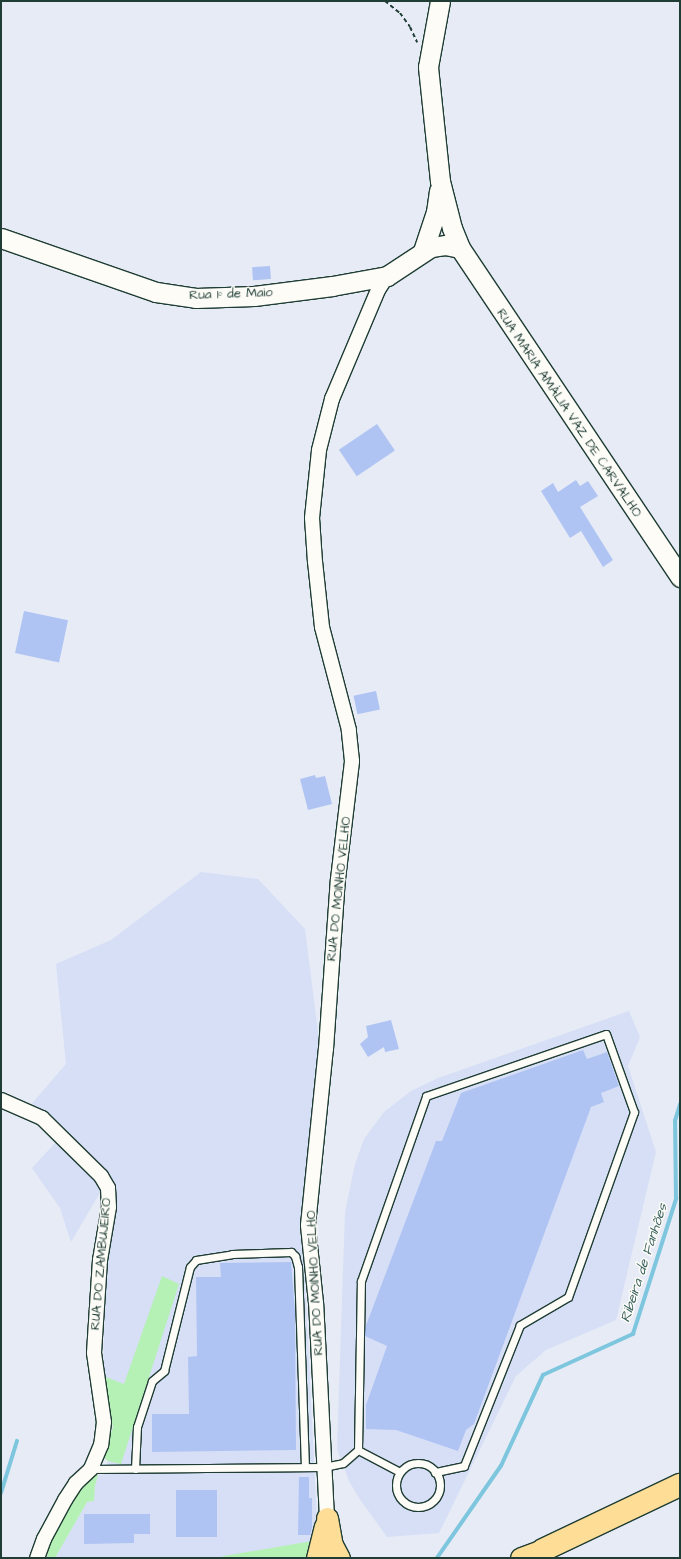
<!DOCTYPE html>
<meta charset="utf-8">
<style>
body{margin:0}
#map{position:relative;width:681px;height:1559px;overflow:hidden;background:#e6ebf6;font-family:"Architects Daughter",sans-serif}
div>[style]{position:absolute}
.built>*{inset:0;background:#d6dff5}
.green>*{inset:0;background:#b5f0b4}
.stream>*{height:3.5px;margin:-1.75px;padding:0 1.75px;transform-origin:1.75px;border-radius:1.75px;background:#7dc6dd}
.building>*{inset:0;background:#b0c4f3;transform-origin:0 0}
.path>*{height:2px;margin-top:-1px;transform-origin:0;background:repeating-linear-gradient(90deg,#1f3d34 0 4px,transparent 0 7px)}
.roads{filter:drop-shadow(1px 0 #1f3d34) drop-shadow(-1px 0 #1f3d34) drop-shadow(0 1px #1f3d34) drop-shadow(0 -1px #1f3d34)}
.lane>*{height:7px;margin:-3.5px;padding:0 3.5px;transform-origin:3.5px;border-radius:3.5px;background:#fdfcf7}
.lane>.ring{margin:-3.5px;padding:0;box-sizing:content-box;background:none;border:7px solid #fdfcf7;border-radius:50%}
.street>*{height:14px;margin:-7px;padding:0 7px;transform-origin:7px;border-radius:7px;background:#fdfcf7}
.secondary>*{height:19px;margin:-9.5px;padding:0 9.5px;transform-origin:9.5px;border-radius:9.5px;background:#fdfcf7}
.primary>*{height:21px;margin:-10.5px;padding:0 10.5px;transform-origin:10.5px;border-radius:10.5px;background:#fedd96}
.highway>*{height:22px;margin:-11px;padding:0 11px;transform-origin:11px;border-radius:11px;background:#fedd96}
span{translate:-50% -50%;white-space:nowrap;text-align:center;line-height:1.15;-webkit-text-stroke:3px #fdfcf7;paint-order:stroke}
.street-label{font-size:13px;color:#1f3d34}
.water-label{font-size:14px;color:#365f5e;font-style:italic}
.frame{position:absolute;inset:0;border:2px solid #1f3d34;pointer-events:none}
</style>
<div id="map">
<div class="built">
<i style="clip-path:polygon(201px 872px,258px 879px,305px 929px,318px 1032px,319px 1073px,302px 1221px,318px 1540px,219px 1558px,55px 1558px,87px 1502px,94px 1501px,95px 1486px,98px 1475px,104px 1475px,108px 1461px,103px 1457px,113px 1427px,103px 1376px,106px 1264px,113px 1191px,29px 1107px,66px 1064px,56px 964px,111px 940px)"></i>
<i style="clip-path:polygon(629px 1011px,640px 1037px,628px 1066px,656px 1152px,616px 1320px,546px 1350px,516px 1376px,439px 1533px,387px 1537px,359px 1498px,349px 1481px,337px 1449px,345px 1212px,355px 1164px,364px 1139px,384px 1112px,411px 1091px,438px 1078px)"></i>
<i style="clip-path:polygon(56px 1142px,97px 1181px,101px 1191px,71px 1242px,60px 1208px,32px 1168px)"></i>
</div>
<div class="green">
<i style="clip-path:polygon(162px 1276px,179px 1284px,121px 1464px,108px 1461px,103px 1457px,113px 1427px,103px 1376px,124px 1384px)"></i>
<i style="clip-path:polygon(98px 1475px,95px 1486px,94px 1501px,87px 1502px,55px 1558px,47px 1558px,49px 1541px,71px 1497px,92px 1476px)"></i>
<i style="clip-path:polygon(318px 1540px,311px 1558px,219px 1558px,224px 1556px)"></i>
</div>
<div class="stream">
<i style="left:1px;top:1493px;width:54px;rotate:-72.9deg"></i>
<i style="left:437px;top:1558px;width:112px;rotate:-55.2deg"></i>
<i style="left:501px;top:1466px;width:100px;rotate:-65.2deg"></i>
<i style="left:543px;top:1375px;width:99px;rotate:-24.5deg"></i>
<i style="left:633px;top:1334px;width:142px;rotate:-72.3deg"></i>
<i style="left:676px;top:1199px;width:78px;rotate:-90.7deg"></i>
<i style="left:675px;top:1121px;width:17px;rotate:-73deg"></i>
</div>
<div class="building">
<i style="left:270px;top:266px;width:13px;height:18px;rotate:86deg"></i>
<i style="left:377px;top:424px;width:32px;height:46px;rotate:56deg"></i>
<i style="clip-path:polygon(576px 480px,580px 486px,588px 481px,598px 496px,580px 507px,613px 560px,603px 567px,581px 531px,570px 538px,541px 491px,553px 483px,558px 492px)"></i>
<i style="left:24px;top:611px;width:45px;height:43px;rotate:12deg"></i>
<i style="left:376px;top:691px;width:19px;height:23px;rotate:78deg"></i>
<i style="clip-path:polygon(315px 775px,316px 778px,325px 776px,332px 804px,308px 810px,300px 779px)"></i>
<i style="clip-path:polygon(391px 1020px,399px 1049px,385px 1052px,384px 1047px,368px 1057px,360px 1044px,368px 1037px,366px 1026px)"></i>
<i style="clip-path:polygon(583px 1050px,587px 1059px,607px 1052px,619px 1086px,601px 1093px,604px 1102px,591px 1107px,474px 1424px,466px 1430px,458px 1451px,396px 1430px,366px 1429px,366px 1405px,387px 1346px,365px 1336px,365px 1328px,436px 1141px,442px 1141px,461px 1093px)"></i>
<i style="clip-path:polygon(291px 1262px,295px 1312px,296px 1450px,152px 1452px,152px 1414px,189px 1414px,188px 1357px,197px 1356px,196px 1277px,221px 1277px,220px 1263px)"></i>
<i style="clip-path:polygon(299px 1477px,309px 1477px,309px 1498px,312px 1498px,312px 1527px,310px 1535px,298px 1535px)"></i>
<i style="left:217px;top:1490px;width:47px;height:41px;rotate:90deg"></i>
<i style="clip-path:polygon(84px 1514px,150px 1514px,150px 1534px,134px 1534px,134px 1543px,84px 1544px)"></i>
</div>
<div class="path">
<i style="left:385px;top:1px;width:19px;rotate:39deg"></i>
<i style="left:400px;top:13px;width:17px;rotate:54deg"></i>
<i style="left:410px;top:27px;width:17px;rotate:65deg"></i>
</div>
<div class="roads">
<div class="lane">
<i style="left:358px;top:1450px;width:47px;rotate:27.6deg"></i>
<i class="ring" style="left:396px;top:1463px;width:37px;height:37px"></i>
<i style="left:91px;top:1469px;width:233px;rotate:-0.5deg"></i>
<i style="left:324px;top:1467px;width:19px;rotate:-12deg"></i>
<i style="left:343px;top:1463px;width:20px;rotate:-41deg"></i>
<i style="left:358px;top:1450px;width:169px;rotate:-89deg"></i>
<i style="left:361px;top:1281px;width:196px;rotate:-70.6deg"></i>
<i style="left:426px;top:1096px;width:190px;rotate:-19deg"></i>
<i style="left:606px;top:1034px;width:83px;rotate:70.3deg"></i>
<i style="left:634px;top:1112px;width:196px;rotate:109.6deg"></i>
<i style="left:568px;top:1297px;width:56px;rotate:149.7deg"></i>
<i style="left:520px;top:1325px;width:152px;rotate:111.7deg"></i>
<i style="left:464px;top:1466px;width:30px;rotate:168deg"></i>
<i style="left:135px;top:1469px;width:42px;rotate:-87.3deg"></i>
<i style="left:137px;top:1427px;width:48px;rotate:-71.9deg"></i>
<i style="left:152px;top:1381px;width:16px;rotate:-40deg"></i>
<i style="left:164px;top:1371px;width:107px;rotate:-76deg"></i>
<i style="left:190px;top:1267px;width:9px;rotate:-49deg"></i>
<i style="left:196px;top:1260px;width:36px;rotate:-9deg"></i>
<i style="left:232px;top:1254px;width:59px;rotate:-1.9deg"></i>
<i style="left:291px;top:1252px;width:6px;rotate:45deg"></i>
<i style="left:295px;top:1256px;width:11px;rotate:75deg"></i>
<i style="left:298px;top:1267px;width:200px;rotate:88deg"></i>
</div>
<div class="street">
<i style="left:1px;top:1100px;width:45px;rotate:23.7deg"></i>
<i style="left:42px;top:1118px;width:83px;rotate:44.5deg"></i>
<i style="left:101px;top:1176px;width:14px;rotate:60deg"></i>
<i style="left:108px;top:1188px;width:19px;rotate:87deg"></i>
<i style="left:109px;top:1207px;width:54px;rotate:99.6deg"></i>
<i style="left:100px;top:1260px;width:93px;rotate:93.7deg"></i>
<i style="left:94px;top:1353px;width:70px;rotate:81.8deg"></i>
<i style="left:104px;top:1422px;width:23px;rotate:97deg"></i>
<i style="left:101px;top:1445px;width:26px;rotate:113deg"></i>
<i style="left:91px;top:1469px;width:21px;rotate:137deg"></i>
<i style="left:76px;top:1483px;width:20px;rotate:123deg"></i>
<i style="left:65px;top:1500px;width:44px;rotate:118.3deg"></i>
<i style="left:44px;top:1539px;width:20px;rotate:110deg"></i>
<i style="left:327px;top:1518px;width:215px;rotate:-92.9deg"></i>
<i style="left:316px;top:1303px;width:78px;rotate:-95.9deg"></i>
<i style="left:308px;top:1225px;width:177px;rotate:-84.2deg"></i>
<i style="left:326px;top:1049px;width:170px;rotate:-86deg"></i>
<i style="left:338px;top:879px;width:119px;rotate:-83.2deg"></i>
<i style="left:352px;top:761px;width:31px;rotate:-96deg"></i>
<i style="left:349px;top:730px;width:106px;rotate:-104.7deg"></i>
<i style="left:322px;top:627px;width:65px;rotate:-96.1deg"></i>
<i style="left:315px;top:562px;width:44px;rotate:-93.9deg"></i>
<i style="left:312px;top:518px;width:68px;rotate:-84.1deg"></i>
<i style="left:319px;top:450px;width:53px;rotate:-75.7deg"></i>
<i style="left:332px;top:399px;width:118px;rotate:-67.1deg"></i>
<i style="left:378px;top:290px;width:17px;rotate:-57deg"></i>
</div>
<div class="secondary">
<i style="left:440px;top:1px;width:67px;rotate:100.3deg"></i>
<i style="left:428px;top:67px;width:115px;rotate:84deg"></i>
<i style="left:440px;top:181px;width:49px;rotate:75.7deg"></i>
<i style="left:452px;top:228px;width:22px;rotate:68deg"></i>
<i style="left:460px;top:248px;width:396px;rotate:56.2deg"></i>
<i style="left:1px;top:238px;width:164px;rotate:19.2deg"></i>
<i style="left:156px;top:292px;width:40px;rotate:8.5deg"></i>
<i style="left:196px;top:298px;width:58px;rotate:-2deg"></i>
<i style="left:254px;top:296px;width:79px;rotate:-7.3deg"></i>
<i style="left:332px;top:286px;width:56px;rotate:-10.3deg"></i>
<i style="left:387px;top:276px;width:53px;rotate:-33.4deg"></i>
<i style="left:431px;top:247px;width:14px;rotate:-8deg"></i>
<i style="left:445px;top:245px;width:15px;rotate:11deg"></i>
<i style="left:423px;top:251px;width:41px;rotate:-71.6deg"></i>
<i style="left:436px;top:212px;width:21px;rotate:-82deg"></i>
</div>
<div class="primary">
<i style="left:327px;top:1518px;width:27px;rotate:80deg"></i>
<i style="left:332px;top:1545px;width:15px;rotate:62deg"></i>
<i style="left:317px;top:1558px;width:33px;rotate:-76deg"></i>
<i style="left:521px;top:1558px;width:23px;rotate:-20deg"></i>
</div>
<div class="highway">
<i style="left:543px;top:1550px;width:152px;rotate:-25.4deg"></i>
</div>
</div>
<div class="street-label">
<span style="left:231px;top:294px;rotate:-2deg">Rua 1º de Maio</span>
<span style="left:569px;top:413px;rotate:56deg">RUA MARIA AMÁLIA VAZ DE CARVALHO</span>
<span style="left:339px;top:889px;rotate:-84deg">RUA DO MOINHO VELHO</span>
<span style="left:101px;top:1264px;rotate:-85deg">RUA DO ZAMBUJEIRO</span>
<span style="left:315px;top:1283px;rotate:-93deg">RUA DO MOINHO VELHO</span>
</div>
<div class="water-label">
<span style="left:644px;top:1263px;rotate:-72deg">Ribeira de Fanhões</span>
</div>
<div class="frame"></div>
</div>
